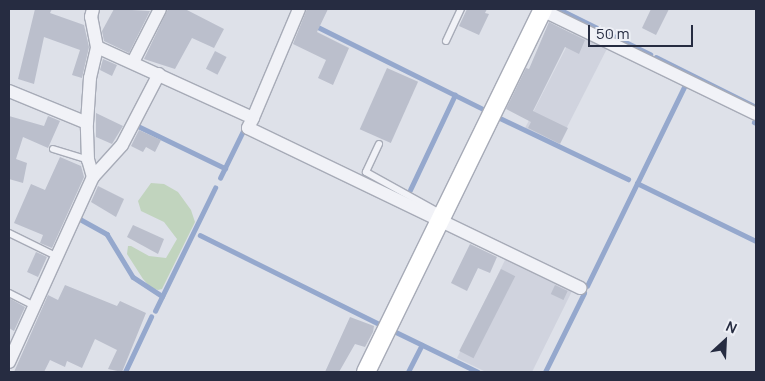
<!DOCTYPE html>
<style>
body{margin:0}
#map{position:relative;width:765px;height:381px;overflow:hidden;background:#dee1e9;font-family:Manrope,sans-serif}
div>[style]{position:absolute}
.built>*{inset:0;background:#d0d3de;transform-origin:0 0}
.green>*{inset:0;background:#c1d4be}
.stream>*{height:4.5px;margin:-2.25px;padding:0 2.25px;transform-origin:2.25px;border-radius:2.25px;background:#95a8cd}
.building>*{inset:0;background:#bbbfcc;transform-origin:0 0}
.roads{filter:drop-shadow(1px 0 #a7abb7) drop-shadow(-1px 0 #a7abb7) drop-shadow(0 1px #a7abb7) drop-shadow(0 -1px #a7abb7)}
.lane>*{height:6px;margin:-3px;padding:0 3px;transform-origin:3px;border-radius:3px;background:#f1f2f7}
.street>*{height:12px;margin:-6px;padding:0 6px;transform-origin:6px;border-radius:6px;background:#f1f2f7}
.secondary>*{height:18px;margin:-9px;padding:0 9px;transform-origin:9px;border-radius:9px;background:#fff}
span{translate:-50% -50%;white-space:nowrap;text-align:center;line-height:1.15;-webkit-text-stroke:4px #eef0f6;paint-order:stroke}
.frame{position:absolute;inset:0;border:10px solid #262c41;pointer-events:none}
.north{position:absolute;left:700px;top:316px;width:50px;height:50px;-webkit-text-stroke:4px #eef0f6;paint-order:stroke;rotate:25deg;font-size:14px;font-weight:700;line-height:20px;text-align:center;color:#262c41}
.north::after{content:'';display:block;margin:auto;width:18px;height:22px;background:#262c41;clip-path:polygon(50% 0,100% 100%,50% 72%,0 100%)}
.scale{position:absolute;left:588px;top:25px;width:105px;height:22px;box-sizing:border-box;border:2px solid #262c41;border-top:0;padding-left:6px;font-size:15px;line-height:18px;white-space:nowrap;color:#262c41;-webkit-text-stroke:4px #eef0f6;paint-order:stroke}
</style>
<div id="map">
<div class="built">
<i style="left:575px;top:30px;width:37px;height:110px;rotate:27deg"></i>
<i style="clip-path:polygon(507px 256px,573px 289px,532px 372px,486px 372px,457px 358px)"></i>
</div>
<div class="green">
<i style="clip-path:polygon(151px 183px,164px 184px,178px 192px,191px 210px,195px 222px,162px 289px,158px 290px,151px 288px,143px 279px,127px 254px,128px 246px,131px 246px,149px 256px,166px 258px,177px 239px,164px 222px,141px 211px,138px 201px)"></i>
</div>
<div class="stream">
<i style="left:559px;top:9px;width:102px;rotate:26.3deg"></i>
<i style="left:314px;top:25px;width:191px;rotate:26.4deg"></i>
<i style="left:656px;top:57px;width:112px;rotate:26.6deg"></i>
<i style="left:500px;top:118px;width:142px;rotate:25.5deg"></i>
<i style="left:754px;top:122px;width:2px;rotate:27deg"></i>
<i style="left:138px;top:126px;width:97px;rotate:25.8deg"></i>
<i style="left:220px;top:178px;width:55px;rotate:-63.9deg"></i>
<i style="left:637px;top:183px;width:132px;rotate:26deg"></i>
<i style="left:410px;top:190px;width:105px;rotate:-64.7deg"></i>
<i style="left:80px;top:219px;width:31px;rotate:29deg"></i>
<i style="left:107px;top:234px;width:50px;rotate:58.8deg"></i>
<i style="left:133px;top:277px;width:35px;rotate:33deg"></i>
<i style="left:200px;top:235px;width:202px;rotate:26.4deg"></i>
<i style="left:587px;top:286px;width:224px;rotate:-64deg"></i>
<i style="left:155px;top:311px;width:137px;rotate:-64deg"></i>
<i style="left:396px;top:332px;width:91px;rotate:26deg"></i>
<i style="left:125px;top:372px;width:61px;rotate:-64.7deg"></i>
<i style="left:408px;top:372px;width:30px;rotate:-63deg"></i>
<i style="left:545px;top:372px;width:88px;rotate:-63.7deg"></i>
</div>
<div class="building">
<i style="clip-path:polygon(35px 9px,52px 9px,50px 13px,84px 25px,89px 47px,82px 78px,72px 75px,80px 50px,44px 37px,34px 84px,18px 79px)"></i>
<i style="clip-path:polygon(114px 9px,150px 11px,129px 53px,104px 41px,102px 31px)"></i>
<i style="clip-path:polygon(168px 9px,185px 9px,224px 29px,214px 48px,192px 38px,175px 69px,144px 59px)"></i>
<i style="clip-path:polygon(307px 9px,328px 9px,317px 32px,349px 48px,333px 85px,318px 78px,326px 60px,293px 44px)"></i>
<i style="clip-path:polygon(467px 9px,487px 9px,485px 13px,489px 14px,479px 35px,459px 26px)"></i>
<i style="clip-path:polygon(651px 9px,669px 9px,656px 35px,642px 28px)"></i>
<i style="clip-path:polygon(549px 22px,585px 40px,579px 54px,565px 47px,533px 111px,568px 128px,560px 144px,528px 128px,531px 122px,506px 109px,526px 68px,529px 69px)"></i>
<i style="left:215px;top:51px;width:13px;height:20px;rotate:27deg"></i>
<i style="clip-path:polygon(103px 59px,117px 65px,112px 76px,100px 70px)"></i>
<i style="left:387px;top:68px;width:34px;height:67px;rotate:24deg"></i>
<i style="clip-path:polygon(96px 113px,123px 126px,112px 144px,96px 137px)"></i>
<i style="clip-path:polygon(9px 116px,44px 126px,48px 116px,60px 121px,48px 148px,23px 137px,16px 159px,27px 163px,23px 183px,9px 179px)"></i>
<i style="clip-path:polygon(139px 130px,161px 140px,155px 152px,146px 147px,143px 152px,131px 146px)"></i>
<i style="clip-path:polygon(60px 157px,81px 166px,84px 177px,52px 248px,40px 243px,43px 235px,14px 223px,31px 184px,45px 190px)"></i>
<i style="clip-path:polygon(98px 186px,124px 199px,116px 217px,91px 202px)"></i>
<i style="clip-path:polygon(133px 225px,164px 239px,158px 254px,127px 237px)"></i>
<i style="clip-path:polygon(470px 244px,497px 257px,490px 273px,478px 268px,467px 291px,451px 283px)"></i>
<i style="left:36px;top:252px;width:12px;height:22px;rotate:24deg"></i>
<i style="left:501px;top:269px;width:16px;height:92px;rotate:27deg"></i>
<i style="clip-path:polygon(65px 285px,117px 306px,120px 301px,146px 313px,122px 372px,108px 369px,117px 350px,95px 339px,82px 368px,67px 361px,65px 367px,50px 360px,44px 372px,14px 372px,48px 295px,58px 300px)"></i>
<i style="left:555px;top:285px;width:14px;height:10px;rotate:25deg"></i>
<i style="clip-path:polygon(9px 298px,25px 307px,14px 331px,9px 328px)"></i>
<i style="clip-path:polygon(350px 317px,374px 326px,373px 332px,365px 347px,355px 344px,339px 372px,325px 372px)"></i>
</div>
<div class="roads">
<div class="lane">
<i style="left:446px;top:41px;width:35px;rotate:-65deg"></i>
<i style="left:379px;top:144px;width:31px;rotate:115deg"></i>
<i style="left:366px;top:172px;width:87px;rotate:28.9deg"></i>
<i style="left:53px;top:149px;width:37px;rotate:17deg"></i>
<i style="left:9px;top:233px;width:52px;rotate:26.1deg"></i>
<i style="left:9px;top:293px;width:27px;rotate:27deg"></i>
</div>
<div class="street">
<i style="left:540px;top:9px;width:240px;rotate:25.9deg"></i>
<i style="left:97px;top:47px;width:171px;rotate:24.5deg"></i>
<i style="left:253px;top:118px;width:11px;rotate:117deg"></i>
<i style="left:248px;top:128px;width:369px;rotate:25.7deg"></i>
<i style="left:133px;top:62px;width:59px;rotate:-63deg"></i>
<i style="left:9px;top:91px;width:84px;rotate:22.3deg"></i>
<i style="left:253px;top:118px;width:118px;rotate:-67.1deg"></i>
<i style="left:93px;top:177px;width:43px;rotate:-47.8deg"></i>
<i style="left:122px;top:145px;width:80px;rotate:-62.5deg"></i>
<i style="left:9px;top:362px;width:203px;rotate:-65.6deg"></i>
<i style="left:93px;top:177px;width:18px;rotate:-106deg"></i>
<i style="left:88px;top:160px;width:37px;rotate:-92deg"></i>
<i style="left:87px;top:123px;width:45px;rotate:-86.2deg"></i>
<i style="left:90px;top:78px;width:32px;rotate:-77deg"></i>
<i style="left:97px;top:47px;width:31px;rotate:-101deg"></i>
<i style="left:91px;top:17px;width:8px;rotate:-76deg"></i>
</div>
<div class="secondary">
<i style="left:366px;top:372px;width:404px;rotate:-64deg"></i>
</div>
</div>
<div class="frame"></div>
<div class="north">N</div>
<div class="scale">50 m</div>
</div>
